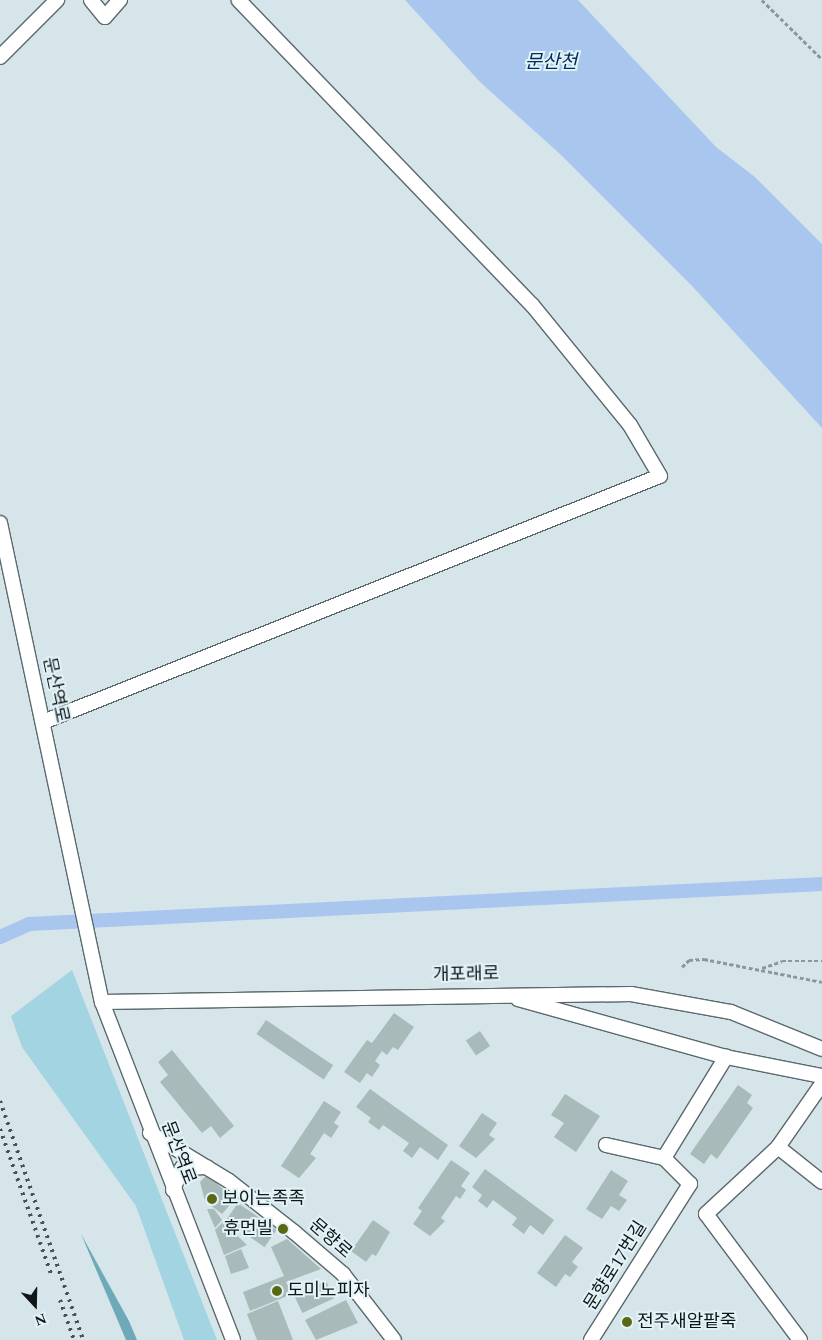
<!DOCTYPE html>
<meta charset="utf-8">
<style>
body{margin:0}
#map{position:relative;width:822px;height:1340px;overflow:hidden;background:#d5e5ea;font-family:Spectral,"Noto Sans KR",serif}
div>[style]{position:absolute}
.green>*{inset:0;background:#a2d4e1}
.forest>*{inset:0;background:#6ea9b9}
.water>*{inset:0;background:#a8c6ee}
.canal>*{height:14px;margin:-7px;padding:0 7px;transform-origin:7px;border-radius:7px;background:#a8c6ee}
.building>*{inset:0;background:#a9baba;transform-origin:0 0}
.path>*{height:2.5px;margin-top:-1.25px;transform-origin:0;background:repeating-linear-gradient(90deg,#8b979b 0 4px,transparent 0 6.5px)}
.roads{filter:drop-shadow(1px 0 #5b696d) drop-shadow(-1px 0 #5b696d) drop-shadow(0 1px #5b696d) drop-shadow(0 -1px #5b696d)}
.minor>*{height:14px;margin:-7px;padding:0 7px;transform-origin:7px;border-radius:7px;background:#fff}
.rail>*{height:4px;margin-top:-2px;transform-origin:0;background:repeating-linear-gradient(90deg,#485153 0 2.5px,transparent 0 7.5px)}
.dots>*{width:14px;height:14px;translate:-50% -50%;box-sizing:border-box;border:2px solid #e2f3f7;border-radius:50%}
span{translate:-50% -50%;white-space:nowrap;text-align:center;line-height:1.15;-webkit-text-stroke:4px #e2f3f7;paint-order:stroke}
.street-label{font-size:18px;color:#101618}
.poi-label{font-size:18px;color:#101618}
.left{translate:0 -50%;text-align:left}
.right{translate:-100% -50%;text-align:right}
.water-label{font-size:19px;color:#012b5a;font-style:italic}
.north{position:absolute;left:10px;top:1280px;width:50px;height:50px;-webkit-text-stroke:4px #e2f3f7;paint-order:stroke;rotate:159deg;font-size:14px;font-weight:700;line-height:20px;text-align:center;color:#101618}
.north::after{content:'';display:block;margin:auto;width:18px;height:22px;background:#101618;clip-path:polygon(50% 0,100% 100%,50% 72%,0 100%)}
</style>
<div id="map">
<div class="green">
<i style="clip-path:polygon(72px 970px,217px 1340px,184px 1340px,136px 1206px,22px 1047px,11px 1016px)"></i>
</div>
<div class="forest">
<i style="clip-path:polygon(81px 1234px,129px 1321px,137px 1340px,126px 1340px)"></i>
</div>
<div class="water">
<i style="clip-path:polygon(405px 0,578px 0,716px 147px,755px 177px,822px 244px,822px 428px,694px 288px,559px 153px,480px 82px)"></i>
</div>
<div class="canal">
<i style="left:0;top:937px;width:32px;rotate:-24deg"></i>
<i style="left:29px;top:924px;width:794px;rotate:-2.89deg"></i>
</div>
<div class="building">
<i style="clip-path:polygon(394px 1013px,414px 1027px,398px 1050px,393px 1047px,387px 1055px,382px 1051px,375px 1061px,380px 1065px,372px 1077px,367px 1073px,360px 1083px,344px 1072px,367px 1040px,372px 1043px)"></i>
<i style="left:266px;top:1020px;width:81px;height:17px;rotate:34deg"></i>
<i style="left:480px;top:1031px;width:18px;height:17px;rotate:56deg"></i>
<i style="clip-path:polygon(172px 1050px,234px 1126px,220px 1138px,211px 1126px,202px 1133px,160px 1082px,168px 1075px,158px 1062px)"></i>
<i style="clip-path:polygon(738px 1085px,752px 1095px,747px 1103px,753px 1108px,717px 1159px,711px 1154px,704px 1164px,690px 1154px)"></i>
<i style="clip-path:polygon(370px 1089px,448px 1145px,438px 1160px,420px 1147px,412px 1158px,403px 1151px,409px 1143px,383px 1125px,379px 1130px,368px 1122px,371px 1118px,356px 1107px)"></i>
<i style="clip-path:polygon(565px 1094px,600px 1116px,576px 1152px,554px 1137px,564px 1123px,551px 1115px)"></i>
<i style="clip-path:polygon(324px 1101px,341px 1112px,334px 1123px,339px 1126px,331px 1138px,324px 1133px,310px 1154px,316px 1158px,299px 1178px,281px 1166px)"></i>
<i style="clip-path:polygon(482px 1113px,497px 1123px,489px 1135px,495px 1139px,476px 1158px,459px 1146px)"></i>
<i style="clip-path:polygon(451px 1160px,470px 1173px,461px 1186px,466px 1190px,460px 1199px,456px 1196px,441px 1218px,445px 1221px,430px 1236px,413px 1224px,422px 1211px,418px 1208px)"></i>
<i style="clip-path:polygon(485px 1169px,554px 1220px,543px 1235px,530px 1225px,524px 1234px,512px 1225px,517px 1218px,493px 1200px,487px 1208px,478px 1201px,482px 1195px,472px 1187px)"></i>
<i style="clip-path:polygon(611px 1170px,628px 1181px,619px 1195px,627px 1200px,619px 1211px,611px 1206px,602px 1219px,586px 1209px)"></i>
<i style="clip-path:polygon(207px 1175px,235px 1199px,222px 1214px,205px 1201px,200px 1182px)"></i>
<i style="left:238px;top:1203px;width:47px;height:21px;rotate:35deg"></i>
<i style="clip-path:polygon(207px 1209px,214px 1209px,222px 1220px,215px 1228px)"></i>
<i style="clip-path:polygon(373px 1220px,390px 1232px,376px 1256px,372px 1254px,366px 1262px,351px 1251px)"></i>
<i style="clip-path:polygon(223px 1222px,247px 1245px,224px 1255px,215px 1230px)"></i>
<i style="clip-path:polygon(565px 1235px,583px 1248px,572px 1262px,578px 1267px,570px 1277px,565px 1274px,556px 1287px,537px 1273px)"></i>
<i style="clip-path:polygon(287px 1239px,321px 1269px,286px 1282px,292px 1294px,250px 1311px,243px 1292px,284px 1276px,271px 1247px)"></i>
<i style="clip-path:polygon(241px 1249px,249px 1268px,231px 1274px,225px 1256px)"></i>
<i style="left:326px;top:1281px;width:19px;height:35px;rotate:65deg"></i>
<i style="clip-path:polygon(346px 1300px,358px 1323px,316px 1340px,305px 1320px)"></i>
<i style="clip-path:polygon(278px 1301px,293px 1340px,257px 1340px,247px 1314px)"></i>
</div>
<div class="path">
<i style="left:762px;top:0;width:84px;rotate:44.5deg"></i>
<i style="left:682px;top:967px;width:10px;rotate:-45deg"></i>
<i style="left:689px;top:960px;width:15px;rotate:-4deg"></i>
<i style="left:704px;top:959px;width:120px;rotate:11deg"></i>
<i style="left:762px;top:968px;width:21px;rotate:-19deg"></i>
<i style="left:782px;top:961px;width:40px"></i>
</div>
<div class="roads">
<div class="minor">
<i style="left:91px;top:0;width:22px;rotate:51deg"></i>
<i style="left:105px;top:17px;width:23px;rotate:-49deg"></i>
<i style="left:0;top:57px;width:81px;rotate:-45deg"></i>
<i style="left:0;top:523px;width:490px;rotate:78deg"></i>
<i style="left:102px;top:1002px;width:362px;rotate:68.8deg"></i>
<i style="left:43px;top:722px;width:664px;rotate:-21.74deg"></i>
<i style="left:660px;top:476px;width:59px;rotate:-120.5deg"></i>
<i style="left:630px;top:425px;width:155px;rotate:-129.2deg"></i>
<i style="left:532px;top:305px;width:423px;rotate:-133.9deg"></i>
<i style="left:518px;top:999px;width:216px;rotate:15.6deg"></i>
<i style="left:726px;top:1057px;width:98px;rotate:11.2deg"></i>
<i style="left:102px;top:1002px;width:529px;rotate:-0.87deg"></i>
<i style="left:631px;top:994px;width:102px;rotate:10.2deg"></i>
<i style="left:731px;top:1012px;width:98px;rotate:22.1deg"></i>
<i style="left:150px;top:1133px;width:92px;rotate:31.3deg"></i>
<i style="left:229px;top:1181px;width:83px;rotate:38.1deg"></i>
<i style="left:294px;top:1232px;width:65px;rotate:40.6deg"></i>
<i style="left:343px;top:1274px;width:83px;rotate:52.3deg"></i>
<i style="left:606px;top:1145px;width:59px;rotate:12.6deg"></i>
<i style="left:778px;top:1147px;width:56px;rotate:38.5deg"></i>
<i style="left:173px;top:1190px;width:24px;rotate:-68deg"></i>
<i style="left:182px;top:1168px;width:25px;rotate:-2deg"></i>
<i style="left:591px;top:1340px;width:185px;rotate:-57.6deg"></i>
<i style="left:690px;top:1184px;width:37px;rotate:-135deg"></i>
<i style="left:664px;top:1158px;width:119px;rotate:-58.5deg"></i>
<i style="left:800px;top:1340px;width:157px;rotate:-126.7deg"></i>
<i style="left:706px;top:1214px;width:98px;rotate:-42.9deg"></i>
<i style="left:778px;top:1147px;width:77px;rotate:-55.1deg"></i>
</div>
</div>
<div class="rail">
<i style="left:0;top:1101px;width:253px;rotate:70.8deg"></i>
<i style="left:0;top:1129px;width:154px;rotate:70.6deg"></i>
<i style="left:60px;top:1300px;width:42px;rotate:70.7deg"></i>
</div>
<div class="dots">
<i style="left:212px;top:1199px;background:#596913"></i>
<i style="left:283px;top:1229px;background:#596913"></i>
<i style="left:277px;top:1291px;background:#596913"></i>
<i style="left:627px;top:1322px;background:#596913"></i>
</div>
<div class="street-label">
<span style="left:55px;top:690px;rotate:78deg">문산역로</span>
<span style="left:466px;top:975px;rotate:-1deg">개포래로</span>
<span style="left:178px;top:1153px;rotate:69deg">문산역로</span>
<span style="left:330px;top:1239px;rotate:41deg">문향로</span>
<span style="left:616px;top:1266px;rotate:-58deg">문향로17번길</span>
</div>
<div class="poi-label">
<span class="left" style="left:222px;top:1199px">보이는족족</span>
<span class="right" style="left:273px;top:1229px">휴먼빌</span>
<span class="left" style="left:287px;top:1291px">도미노피자</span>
<span class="left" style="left:637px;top:1322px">전주새알팥죽</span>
</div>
<div class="water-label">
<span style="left:551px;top:63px">문산천</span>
</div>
<div class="north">N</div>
</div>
